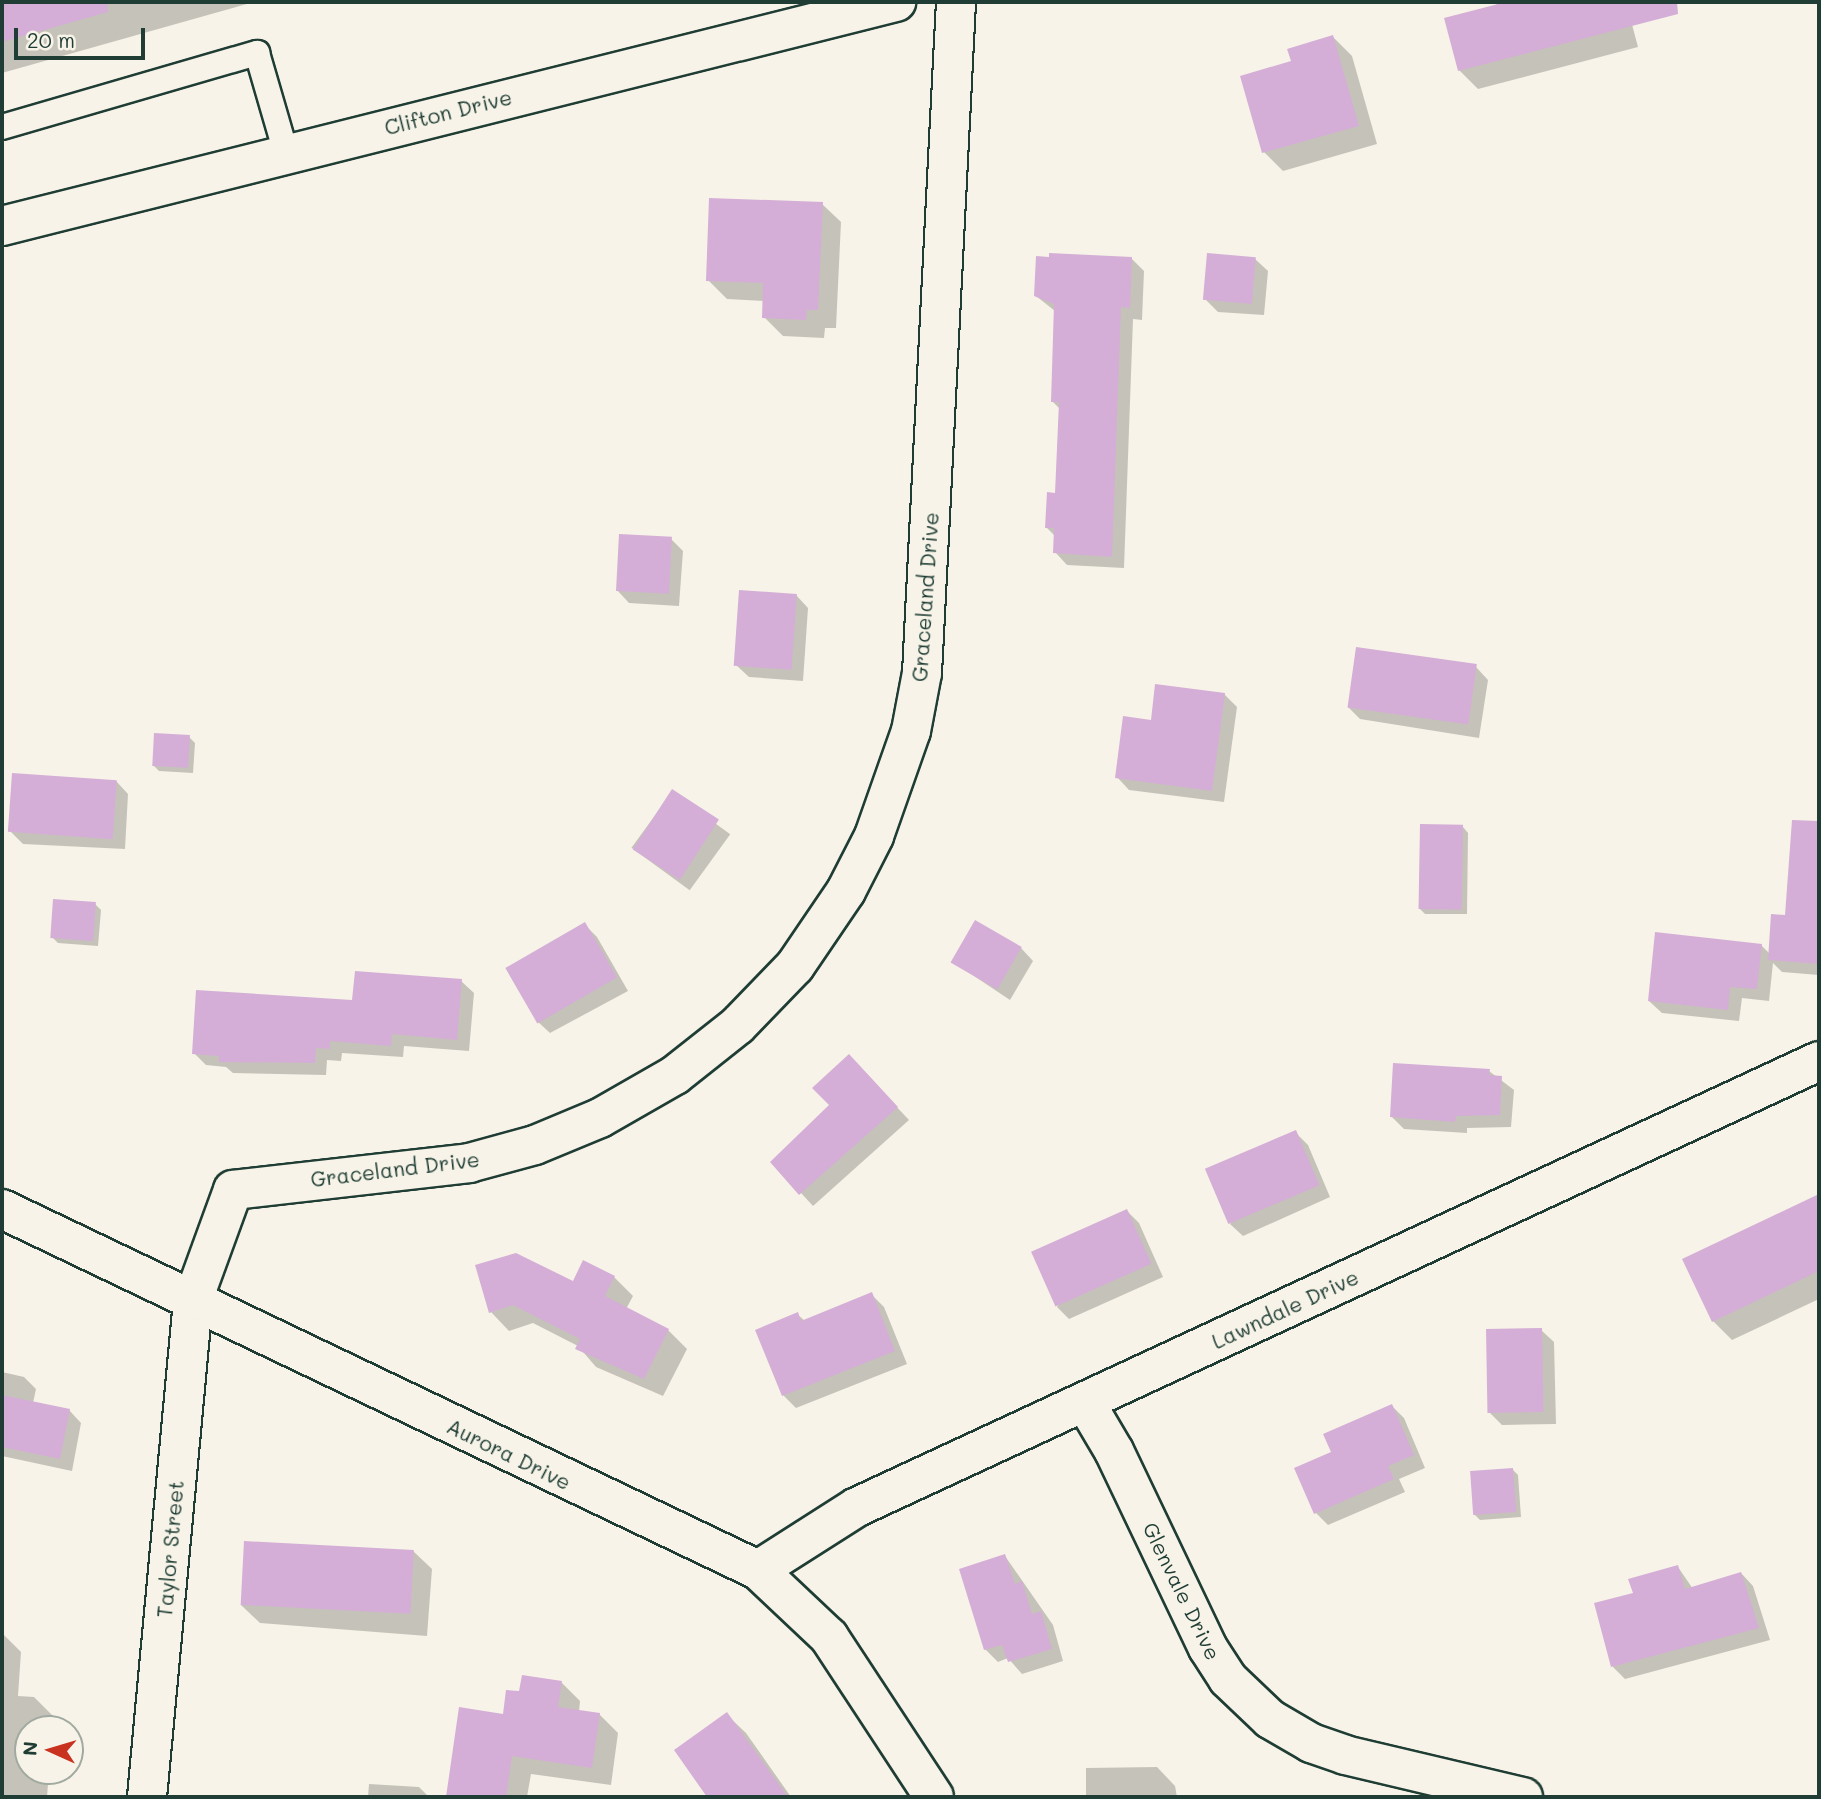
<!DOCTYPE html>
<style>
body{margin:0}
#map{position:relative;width:1821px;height:1799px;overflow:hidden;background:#f7f3e8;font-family:Mali,sans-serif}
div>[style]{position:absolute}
.shadow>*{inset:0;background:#0003;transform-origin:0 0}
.building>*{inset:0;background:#d4aed6;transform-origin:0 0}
.roads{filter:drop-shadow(2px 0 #1f3d34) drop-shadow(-2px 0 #1f3d34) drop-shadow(0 2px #1f3d34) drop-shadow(0 -2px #1f3d34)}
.service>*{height:24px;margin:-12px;padding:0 12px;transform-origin:12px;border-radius:12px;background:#f7f3e8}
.minor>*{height:38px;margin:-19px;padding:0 19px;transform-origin:19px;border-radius:19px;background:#f7f3e8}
span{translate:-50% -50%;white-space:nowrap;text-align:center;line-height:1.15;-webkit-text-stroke:5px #f7f3e8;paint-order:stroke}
.street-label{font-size:21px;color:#1f3d34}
.frame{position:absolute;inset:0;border:4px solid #1f3d34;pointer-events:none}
.north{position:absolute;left:14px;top:1715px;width:70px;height:70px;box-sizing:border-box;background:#f7f3e8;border:2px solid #a1aaa0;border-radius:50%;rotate:274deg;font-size:19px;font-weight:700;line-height:28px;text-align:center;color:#1f3d34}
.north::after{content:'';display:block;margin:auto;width:24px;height:32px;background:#c8321e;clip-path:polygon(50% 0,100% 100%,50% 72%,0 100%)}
.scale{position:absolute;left:14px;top:28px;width:131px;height:32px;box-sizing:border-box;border:4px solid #1f3d34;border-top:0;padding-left:9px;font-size:21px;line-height:24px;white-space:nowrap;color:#1f3d34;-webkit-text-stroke:5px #f7f3e8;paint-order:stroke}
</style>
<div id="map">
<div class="shadow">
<i style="clip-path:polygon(2px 2px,254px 2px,2px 73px)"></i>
<i style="clip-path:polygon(1498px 2px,1626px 2px,1638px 47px,1478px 89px,1459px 70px)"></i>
<i style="clip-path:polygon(1333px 37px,1352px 56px,1377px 144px,1283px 171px,1264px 152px,1293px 62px)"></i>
<i style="clip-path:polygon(822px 204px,841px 222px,836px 328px,825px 328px,824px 338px,783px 336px,764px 317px,765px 301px,727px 299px,708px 280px)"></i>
<i style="clip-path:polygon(1132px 259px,1144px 271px,1142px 320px,1133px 319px,1124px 568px,1067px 565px,1055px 552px,1055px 536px,1046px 527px,1057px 495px,1061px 410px,1053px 402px,1055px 311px,1036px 296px)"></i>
<i style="clip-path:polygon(1255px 259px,1268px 271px,1264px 315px,1218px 312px,1205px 299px)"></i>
<i style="clip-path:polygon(671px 539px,683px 551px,679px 606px,629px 603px,617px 590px)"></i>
<i style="clip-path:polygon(796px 595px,808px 608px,803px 681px,749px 677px,736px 665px)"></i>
<i style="clip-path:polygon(1476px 667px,1488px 680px,1479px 738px,1360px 719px,1348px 707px)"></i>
<i style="clip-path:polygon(1224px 694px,1237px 707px,1224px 802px,1129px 790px,1117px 777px)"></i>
<i style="clip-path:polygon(189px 737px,195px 743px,193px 773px,159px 771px,153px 765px)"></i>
<i style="clip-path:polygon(116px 781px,128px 794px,125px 849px,23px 844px,11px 832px)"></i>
<i style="left:672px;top:792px;width:72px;height:69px;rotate:36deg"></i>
<i style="clip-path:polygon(1463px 827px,1468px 833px,1467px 914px,1425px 914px,1419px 908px)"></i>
<i style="clip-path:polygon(95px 904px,101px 910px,98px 946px,58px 943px,52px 937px)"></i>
<i style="clip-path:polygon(1773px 916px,1819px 919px,1819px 975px,1782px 972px,1773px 963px,1769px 1001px,1742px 998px,1739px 1021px,1662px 1013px,1649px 1001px,1761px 945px,1770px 954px)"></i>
<i style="clip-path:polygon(584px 924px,597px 937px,628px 991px,550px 1033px,537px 1021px)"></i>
<i style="clip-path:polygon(1021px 948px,1033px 961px,1010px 1000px,953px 962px)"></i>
<i style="clip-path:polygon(461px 981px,474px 993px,469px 1051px,404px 1046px,403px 1057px,342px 1053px,341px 1061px,327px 1060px,326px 1075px,233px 1073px,226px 1067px,206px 1065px,194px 1053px,354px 1002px)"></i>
<i style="clip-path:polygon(861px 1069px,909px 1120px,813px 1206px,801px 1193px,831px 1105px)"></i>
<i style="clip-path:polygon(1489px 1071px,1514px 1090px,1511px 1127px,1467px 1128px,1467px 1133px,1404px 1129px,1391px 1116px)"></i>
<i style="clip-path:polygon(1295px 1132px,1308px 1145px,1330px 1197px,1243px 1236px,1230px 1224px)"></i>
<i style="clip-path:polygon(1819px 1196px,1819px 1299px,1732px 1340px,1713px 1321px,1684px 1260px)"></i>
<i style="clip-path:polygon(1127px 1211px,1139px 1223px,1163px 1277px,1069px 1319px,1057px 1307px)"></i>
<i style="clip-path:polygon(614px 1277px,633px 1296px,626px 1309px,668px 1330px,687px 1349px,663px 1396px,596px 1367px,578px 1346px,533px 1323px,509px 1331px,491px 1312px,574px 1283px)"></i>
<i style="clip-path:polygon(871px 1294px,884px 1307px,907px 1364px,796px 1408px,783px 1395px,797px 1314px,805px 1321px)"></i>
<i style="clip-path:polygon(1541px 1330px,1554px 1342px,1556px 1424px,1502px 1425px,1490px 1413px)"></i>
<i style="clip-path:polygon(2px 1372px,24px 1377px,36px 1389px,33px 1403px,69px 1410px,81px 1423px,72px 1471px,2px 1456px)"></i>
<i style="clip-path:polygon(1392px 1406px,1404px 1418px,1425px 1468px,1399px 1479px,1405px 1492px,1328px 1525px,1316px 1513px,1333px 1453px)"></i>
<i style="clip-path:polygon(1512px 1469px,1518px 1475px,1521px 1517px,1480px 1520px,1474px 1514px)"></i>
<i style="clip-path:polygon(413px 1551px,432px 1569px,427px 1636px,260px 1623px,241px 1605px)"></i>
<i style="clip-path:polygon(1005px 1556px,1053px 1625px,1063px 1661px,1022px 1674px,1008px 1658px,998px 1662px,985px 1649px)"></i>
<i style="clip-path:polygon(1678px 1567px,1693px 1589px,1741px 1573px,1753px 1586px,1770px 1640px,1625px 1679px,1613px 1667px,1635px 1594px)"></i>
<i style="clip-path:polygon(2px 1633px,21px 1652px,18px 1696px,34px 1697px,53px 1716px,52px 1729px,28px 1729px,28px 1771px,49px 1771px,47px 1797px,2px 1796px)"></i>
<i style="clip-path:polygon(562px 1683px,580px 1701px,579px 1712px,599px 1714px,618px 1733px,611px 1785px,531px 1774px,527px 1797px,451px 1797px,448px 1794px,521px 1693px)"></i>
<i style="clip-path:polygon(727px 1715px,746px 1733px,791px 1797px,709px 1797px,676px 1750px)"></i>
<i style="clip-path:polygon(1157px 1767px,1175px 1786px,1177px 1797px,1086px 1797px,1086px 1768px)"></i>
<i style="clip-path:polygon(369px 1784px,419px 1787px,429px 1797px,368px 1797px)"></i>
</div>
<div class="building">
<i style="clip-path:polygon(2px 2px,107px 2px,108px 12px,2px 42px)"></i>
<i style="clip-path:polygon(1506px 2px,1677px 2px,1678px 14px,1458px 71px,1444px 18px)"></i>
<i style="clip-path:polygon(1333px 35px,1359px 126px,1262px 153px,1240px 76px,1291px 61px,1287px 49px)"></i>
<i style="clip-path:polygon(709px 198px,823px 202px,818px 310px,807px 310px,806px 320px,762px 318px,763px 283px,706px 281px)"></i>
<i style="clip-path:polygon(1049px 253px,1132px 257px,1130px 308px,1121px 307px,1112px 557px,1053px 553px,1054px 528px,1045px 528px,1047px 492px,1055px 493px,1059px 402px,1051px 402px,1054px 304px,1034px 296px,1036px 256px,1049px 257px)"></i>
<i style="left:1207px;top:253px;width:49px;height:47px;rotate:5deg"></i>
<i style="left:619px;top:534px;width:53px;height:57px;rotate:3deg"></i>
<i style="left:739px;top:590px;width:58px;height:76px;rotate:4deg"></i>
<i style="left:1356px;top:647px;width:122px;height:61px;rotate:8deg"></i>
<i style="clip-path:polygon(1155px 684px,1225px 693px,1212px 791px,1115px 778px,1123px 716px,1151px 720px)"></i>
<i style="left:154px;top:733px;width:36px;height:33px;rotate:3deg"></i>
<i style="left:12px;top:773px;width:105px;height:59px;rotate:4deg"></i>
<i style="left:672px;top:789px;width:56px;height:72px;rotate:33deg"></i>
<i style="clip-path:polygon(1792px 820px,1819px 821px,1819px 964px,1768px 960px,1771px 914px,1785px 915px)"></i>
<i style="left:1420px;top:824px;width:43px;height:85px;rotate:1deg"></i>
<i style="left:53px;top:899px;width:43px;height:39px;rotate:4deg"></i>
<i style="left:975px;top:920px;width:54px;height:49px;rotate:30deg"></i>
<i style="left:585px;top:922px;width:64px;height:92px;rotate:60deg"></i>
<i style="clip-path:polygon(1655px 932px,1762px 944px,1757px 989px,1730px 987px,1728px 1010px,1648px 1001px)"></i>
<i style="clip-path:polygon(355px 971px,462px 979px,457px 1040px,392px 1034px,391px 1046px,330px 1041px,330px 1049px,316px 1048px,315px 1063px,219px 1062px,219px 1056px,192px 1054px,196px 990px,352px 1000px)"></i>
<i style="clip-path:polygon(849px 1054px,898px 1107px,799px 1195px,770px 1162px,829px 1105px,812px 1088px)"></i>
<i style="clip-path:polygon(1393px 1063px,1490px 1069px,1489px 1075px,1502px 1076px,1500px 1115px,1456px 1116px,1455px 1122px,1390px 1117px)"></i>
<i style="left:1296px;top:1130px;width:60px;height:99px;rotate:67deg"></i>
<i style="clip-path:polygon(1819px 1194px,1819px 1271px,1712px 1322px,1682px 1259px)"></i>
<i style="left:1127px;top:1209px;width:60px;height:105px;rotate:66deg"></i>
<i style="clip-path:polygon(516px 1253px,573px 1281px,583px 1260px,615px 1276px,605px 1296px,669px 1329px,644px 1379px,575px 1349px,580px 1339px,513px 1305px,489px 1313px,475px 1265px)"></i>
<i style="clip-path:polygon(872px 1292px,895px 1351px,782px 1396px,755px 1330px,798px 1312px,801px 1321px)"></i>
<i style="left:1542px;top:1328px;width:84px;height:56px;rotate:89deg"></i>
<i style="clip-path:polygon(2px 1395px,70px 1409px,60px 1459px,2px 1447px)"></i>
<i style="clip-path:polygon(1392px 1404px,1414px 1455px,1388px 1466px,1394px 1479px,1314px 1514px,1294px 1468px,1331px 1452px,1323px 1434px)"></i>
<i style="left:1513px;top:1468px;width:44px;height:43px;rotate:86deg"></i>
<i style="left:244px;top:1541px;width:170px;height:64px;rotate:3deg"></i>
<i style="clip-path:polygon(1005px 1554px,1015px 1584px,1022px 1581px,1032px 1614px,1041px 1611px,1052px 1649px,1008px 1662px,1002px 1645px,984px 1650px,959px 1569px)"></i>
<i style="clip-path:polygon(1678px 1565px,1685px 1589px,1741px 1572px,1759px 1628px,1611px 1667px,1594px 1603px,1633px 1593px,1628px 1579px)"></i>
<i style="clip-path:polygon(522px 1675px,562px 1681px,558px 1707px,600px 1713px,592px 1768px,512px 1756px,506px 1797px,446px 1797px,459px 1707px,503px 1714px,506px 1690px,519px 1691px)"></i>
<i style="clip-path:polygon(727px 1712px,788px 1797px,707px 1797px,674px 1750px)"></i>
</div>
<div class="roads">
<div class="service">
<i style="left:2px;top:127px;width:266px;rotate:-16.2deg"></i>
<i style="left:257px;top:53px;width:104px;rotate:73.8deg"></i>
</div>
<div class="minor">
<i style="left:2px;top:226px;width:922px;rotate:-14.07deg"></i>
<i style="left:2px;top:1209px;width:838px;rotate:25.53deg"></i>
<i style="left:758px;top:1570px;width:98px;rotate:43.3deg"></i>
<i style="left:829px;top:1637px;width:191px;rotate:56.7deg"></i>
<i style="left:1085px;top:1402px;width:57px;rotate:59.4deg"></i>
<i style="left:1114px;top:1451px;width:218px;rotate:64.5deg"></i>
<i style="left:1208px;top:1648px;width:37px;rotate:57deg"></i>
<i style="left:1228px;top:1679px;width:58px;rotate:43.6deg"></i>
<i style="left:1270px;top:1719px;width:48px;rotate:30.3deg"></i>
<i style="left:1311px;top:1743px;width:36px;rotate:19deg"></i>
<i style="left:1345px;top:1755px;width:183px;rotate:13.3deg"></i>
<i style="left:758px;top:1570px;width:117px;rotate:-32.5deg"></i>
<i style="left:857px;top:1507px;width:1060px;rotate:-24.87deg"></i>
<i style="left:147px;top:1797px;width:499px;rotate:-84.7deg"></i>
<i style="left:193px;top:1300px;width:117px;rotate:-70deg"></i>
<i style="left:233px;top:1190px;width:238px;rotate:-6.5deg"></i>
<i style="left:469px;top:1163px;width:68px;rotate:-15.3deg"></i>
<i style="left:535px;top:1145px;width:70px;rotate:-22.6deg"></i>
<i style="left:600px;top:1118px;width:86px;rotate:-29.8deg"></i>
<i style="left:675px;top:1075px;width:80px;rotate:-38.4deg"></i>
<i style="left:738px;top:1025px;width:82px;rotate:-46deg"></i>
<i style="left:795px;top:966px;width:91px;rotate:-55.8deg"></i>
<i style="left:846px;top:891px;width:62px;rotate:-63deg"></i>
<i style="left:874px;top:836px;width:111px;rotate:-70.6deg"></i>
<i style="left:911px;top:731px;width:59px;rotate:-79.3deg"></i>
<i style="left:922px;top:673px;width:672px;rotate:-87.1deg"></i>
</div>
</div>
<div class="street-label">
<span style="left:448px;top:112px;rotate:-14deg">Clifton Drive</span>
<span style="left:925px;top:597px;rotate:-86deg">Graceland Drive</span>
<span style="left:395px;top:1169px;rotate:-7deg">Graceland Drive</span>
<span style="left:1285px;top:1309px;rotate:-25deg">Lawndale Drive</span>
<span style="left:509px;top:1454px;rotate:26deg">Aurora Drive</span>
<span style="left:170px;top:1549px;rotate:-85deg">Taylor Street</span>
<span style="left:1182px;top:1591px;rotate:64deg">Glenvale Drive</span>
</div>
<div class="frame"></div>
<div class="north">N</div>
<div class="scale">20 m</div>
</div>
